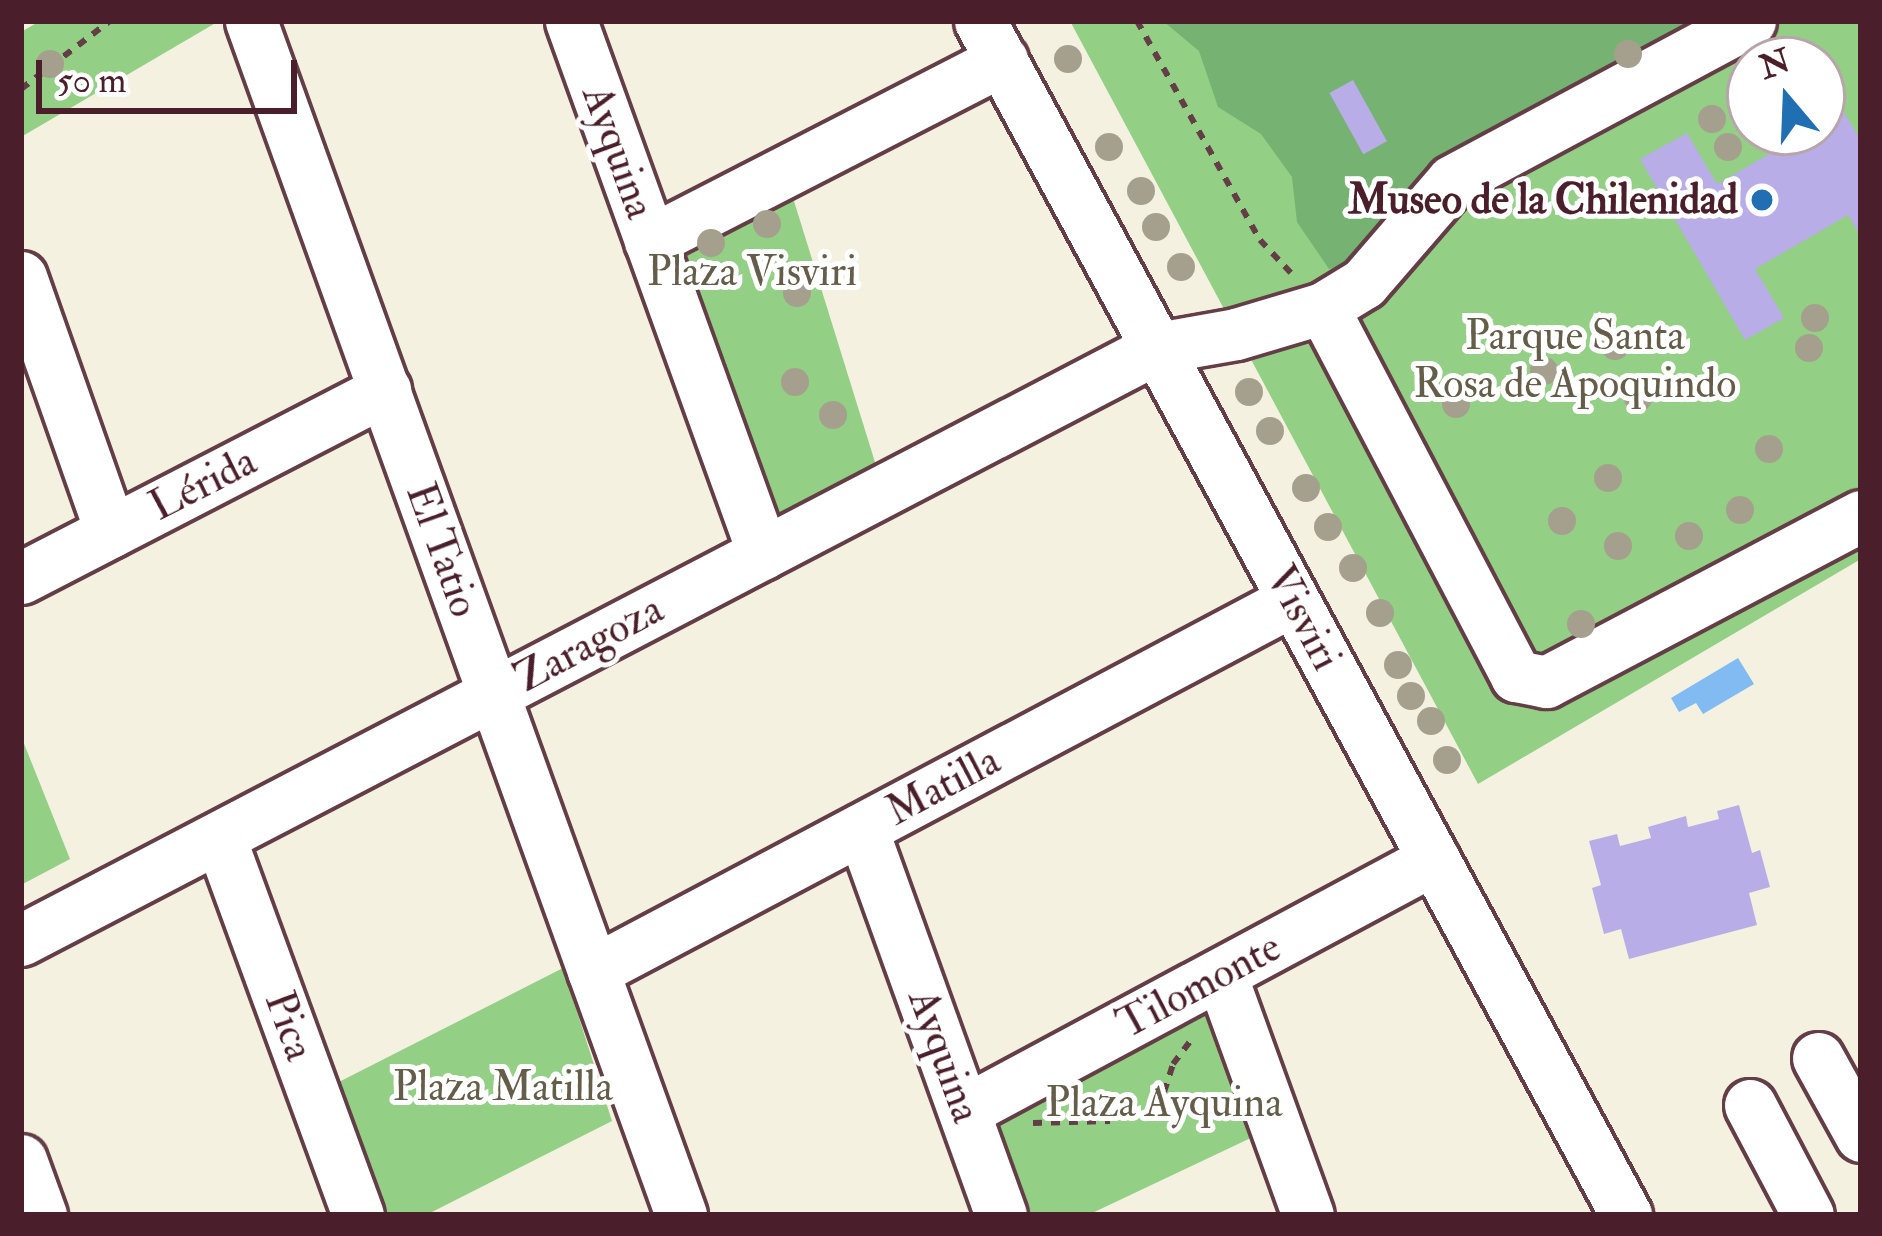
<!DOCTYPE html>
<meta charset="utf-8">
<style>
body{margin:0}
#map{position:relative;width:1882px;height:1236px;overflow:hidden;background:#f4f1e1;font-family:"IM FELL Double Pica",serif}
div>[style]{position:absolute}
.green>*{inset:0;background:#93cf84}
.forest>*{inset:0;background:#76b272}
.water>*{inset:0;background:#82baf2}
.building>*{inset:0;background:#b8ade7;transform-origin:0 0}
.path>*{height:6px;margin-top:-3px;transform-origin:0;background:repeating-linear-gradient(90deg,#643e46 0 9px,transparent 0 18px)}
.roads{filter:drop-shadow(3px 0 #643e46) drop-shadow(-3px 0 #643e46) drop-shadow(0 3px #643e46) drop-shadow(0 -3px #643e46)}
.minor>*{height:51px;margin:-25.5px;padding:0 25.5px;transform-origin:25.5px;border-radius:25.5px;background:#fff}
.trees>*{width:28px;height:28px;margin:-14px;border-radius:50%;background:#a5a08e}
.dots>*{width:33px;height:33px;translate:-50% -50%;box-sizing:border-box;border:6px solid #fff;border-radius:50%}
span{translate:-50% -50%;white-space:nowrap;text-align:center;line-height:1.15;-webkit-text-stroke:10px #fff;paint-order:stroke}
.street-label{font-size:42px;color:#4a1f2b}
.poi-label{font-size:42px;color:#4a1f2b;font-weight:700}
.right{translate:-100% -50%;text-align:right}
.park-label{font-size:42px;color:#645d4a}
.frame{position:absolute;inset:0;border:24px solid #4a1f2b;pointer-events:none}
.north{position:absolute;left:1726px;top:36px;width:120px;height:120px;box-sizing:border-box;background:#fff;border:3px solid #b7a5aa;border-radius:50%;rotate:341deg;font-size:33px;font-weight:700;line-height:48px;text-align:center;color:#4a1f2b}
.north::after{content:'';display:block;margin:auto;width:42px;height:54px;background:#1f6fb2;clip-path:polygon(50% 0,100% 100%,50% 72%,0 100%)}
.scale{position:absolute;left:36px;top:60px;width:261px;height:54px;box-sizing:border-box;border:6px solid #4a1f2b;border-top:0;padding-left:15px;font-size:36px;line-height:42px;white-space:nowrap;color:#4a1f2b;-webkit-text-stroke:9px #fff;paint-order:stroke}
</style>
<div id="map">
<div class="green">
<i style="clip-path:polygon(40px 21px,219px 21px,21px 137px,21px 32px)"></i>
<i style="clip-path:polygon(evenodd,1070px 21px,1861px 21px,1861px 559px,1478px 784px,1070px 21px,1750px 60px,1822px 60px,1822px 132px,1750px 132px,1750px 60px)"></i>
<i style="clip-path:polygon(789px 185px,879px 475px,776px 527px,676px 239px)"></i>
<i style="clip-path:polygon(21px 736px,70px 859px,21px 885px)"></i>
<i style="clip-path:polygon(563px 968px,612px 1121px,426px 1215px,377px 1215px,333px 1085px)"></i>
<i style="clip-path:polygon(1203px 1005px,1255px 1136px,1088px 1215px,1016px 1215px,986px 1123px)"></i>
</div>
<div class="forest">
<i style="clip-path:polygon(1163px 21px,1724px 21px,1358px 262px,1329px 269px,1297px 222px,1292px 177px,1261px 134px,1218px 107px,1199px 51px)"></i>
</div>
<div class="water">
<i style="clip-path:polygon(1738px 658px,1754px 684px,1703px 714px,1696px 703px,1679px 712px,1671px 698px)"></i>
</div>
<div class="building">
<i style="clip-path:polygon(1822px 74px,1861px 141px,1861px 237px,1848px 215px,1755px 269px,1784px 318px,1745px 340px,1640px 159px,1687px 133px,1717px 184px,1795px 139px,1791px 132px,1822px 132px)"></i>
<i style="left:1353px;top:80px;width:70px;height:27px;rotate:61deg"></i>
<i style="clip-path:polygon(1739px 805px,1752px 853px,1760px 850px,1770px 887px,1749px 893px,1757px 925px,1629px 959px,1621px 929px,1604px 934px,1592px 888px,1601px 885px,1589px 841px,1617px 834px,1620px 846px,1651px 838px,1648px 827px,1686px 816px,1688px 827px,1719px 819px,1717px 811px)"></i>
</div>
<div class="path">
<i style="left:1137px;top:21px;width:251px;rotate:60.7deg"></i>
<i style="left:1260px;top:240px;width:45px;rotate:46.8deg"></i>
<i style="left:21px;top:89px;width:112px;rotate:-37.4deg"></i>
<i style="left:1164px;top:1092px;width:29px;rotate:-72deg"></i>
<i style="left:1173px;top:1064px;width:34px;rotate:-53deg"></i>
<i style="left:1033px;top:1123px;width:77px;rotate:-1.5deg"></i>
</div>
<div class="roads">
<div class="minor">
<i style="left:251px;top:21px;width:1269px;rotate:70.19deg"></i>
<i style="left:571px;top:21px;width:566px;rotate:70.16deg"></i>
<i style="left:980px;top:21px;width:1358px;rotate:61.58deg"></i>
<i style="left:1750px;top:21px;width:338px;rotate:151.8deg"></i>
<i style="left:1452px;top:181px;width:135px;rotate:130.8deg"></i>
<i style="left:1364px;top:283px;width:48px;rotate:148.6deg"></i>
<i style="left:1323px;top:308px;width:416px;rotate:62.3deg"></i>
<i style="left:1516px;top:676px;width:31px;rotate:11deg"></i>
<i style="left:1546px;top:682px;width:356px;rotate:-27.8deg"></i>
<i style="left:650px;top:241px;width:396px;rotate:-27.2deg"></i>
<i style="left:21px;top:277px;width:270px;rotate:70.6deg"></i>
<i style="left:21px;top:578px;width:410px;rotate:-27.3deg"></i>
<i style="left:862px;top:829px;width:410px;rotate:70.2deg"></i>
<i style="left:220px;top:838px;width:401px;rotate:69.9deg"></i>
<i style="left:21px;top:940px;width:1281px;rotate:-27.53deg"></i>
<i style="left:1157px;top:348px;width:80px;rotate:-10deg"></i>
<i style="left:1236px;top:334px;width:91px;rotate:-16.6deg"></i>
<i style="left:593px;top:971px;width:792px;rotate:-27.92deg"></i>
<i style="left:1221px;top:975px;width:255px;rotate:70.1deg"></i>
<i style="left:1818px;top:1058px;width:89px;rotate:61.1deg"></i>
<i style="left:1750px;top:1105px;width:124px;rotate:62.2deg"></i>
<i style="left:964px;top:1111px;width:533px;rotate:-28.2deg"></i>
<i style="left:21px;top:1160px;width:59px;rotate:70deg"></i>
</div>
</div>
<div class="trees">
<i style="left:1628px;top:54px"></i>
<i style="left:1068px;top:59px"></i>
<i style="left:50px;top:64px"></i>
<i style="left:1712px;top:119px"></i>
<i style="left:1109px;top:147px"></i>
<i style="left:1728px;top:147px"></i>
<i style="left:1141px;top:191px"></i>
<i style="left:767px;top:224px"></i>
<i style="left:1156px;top:227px"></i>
<i style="left:711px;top:243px"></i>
<i style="left:1181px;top:267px"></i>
<i style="left:797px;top:293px"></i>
<i style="left:1815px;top:318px"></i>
<i style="left:1615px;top:346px"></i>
<i style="left:1809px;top:348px"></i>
<i style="left:1544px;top:371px"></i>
<i style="left:795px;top:382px"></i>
<i style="left:1249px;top:392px"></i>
<i style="left:1638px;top:398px"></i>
<i style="left:1456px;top:404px"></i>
<i style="left:833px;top:415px"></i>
<i style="left:1270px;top:431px"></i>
<i style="left:1769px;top:449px"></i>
<i style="left:1608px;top:478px"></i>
<i style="left:1306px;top:488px"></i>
<i style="left:1740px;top:510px"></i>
<i style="left:1562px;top:521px"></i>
<i style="left:1328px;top:527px"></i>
<i style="left:1689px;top:536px"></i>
<i style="left:1618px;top:546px"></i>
<i style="left:1353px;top:568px"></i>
<i style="left:1380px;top:613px"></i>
<i style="left:1581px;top:624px"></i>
<i style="left:1398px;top:665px"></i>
<i style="left:1411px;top:696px"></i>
<i style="left:1431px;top:721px"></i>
<i style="left:1447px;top:760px"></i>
</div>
<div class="dots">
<i style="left:1762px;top:200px;background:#1f6fb2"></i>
</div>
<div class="street-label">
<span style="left:618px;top:152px;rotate:70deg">Ayquina</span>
<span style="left:203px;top:484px;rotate:-27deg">Lérida</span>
<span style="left:442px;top:550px;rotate:70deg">El Tatio</span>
<span style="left:1303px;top:618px;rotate:62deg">Visviri</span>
<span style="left:589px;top:644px;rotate:-28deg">Zaragoza</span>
<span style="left:943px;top:786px;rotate:-28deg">Matilla</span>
<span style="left:1199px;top:986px;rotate:-28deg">Tilomonte</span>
<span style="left:289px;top:1026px;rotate:70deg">Pica</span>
<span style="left:944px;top:1056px;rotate:70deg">Ayquina</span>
</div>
<div class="poi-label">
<span class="right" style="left:1738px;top:200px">Museo de la Chilenidad</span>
</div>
<div class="park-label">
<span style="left:752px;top:272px">Plaza Visviri</span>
<span style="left:1575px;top:360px">Parque Santa<br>Rosa de Apoquindo</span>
<span style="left:503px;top:1087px">Plaza Matilla</span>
<span style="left:1164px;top:1103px">Plaza Ayquina</span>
</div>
<div class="frame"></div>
<div class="north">N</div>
<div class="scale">50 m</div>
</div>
